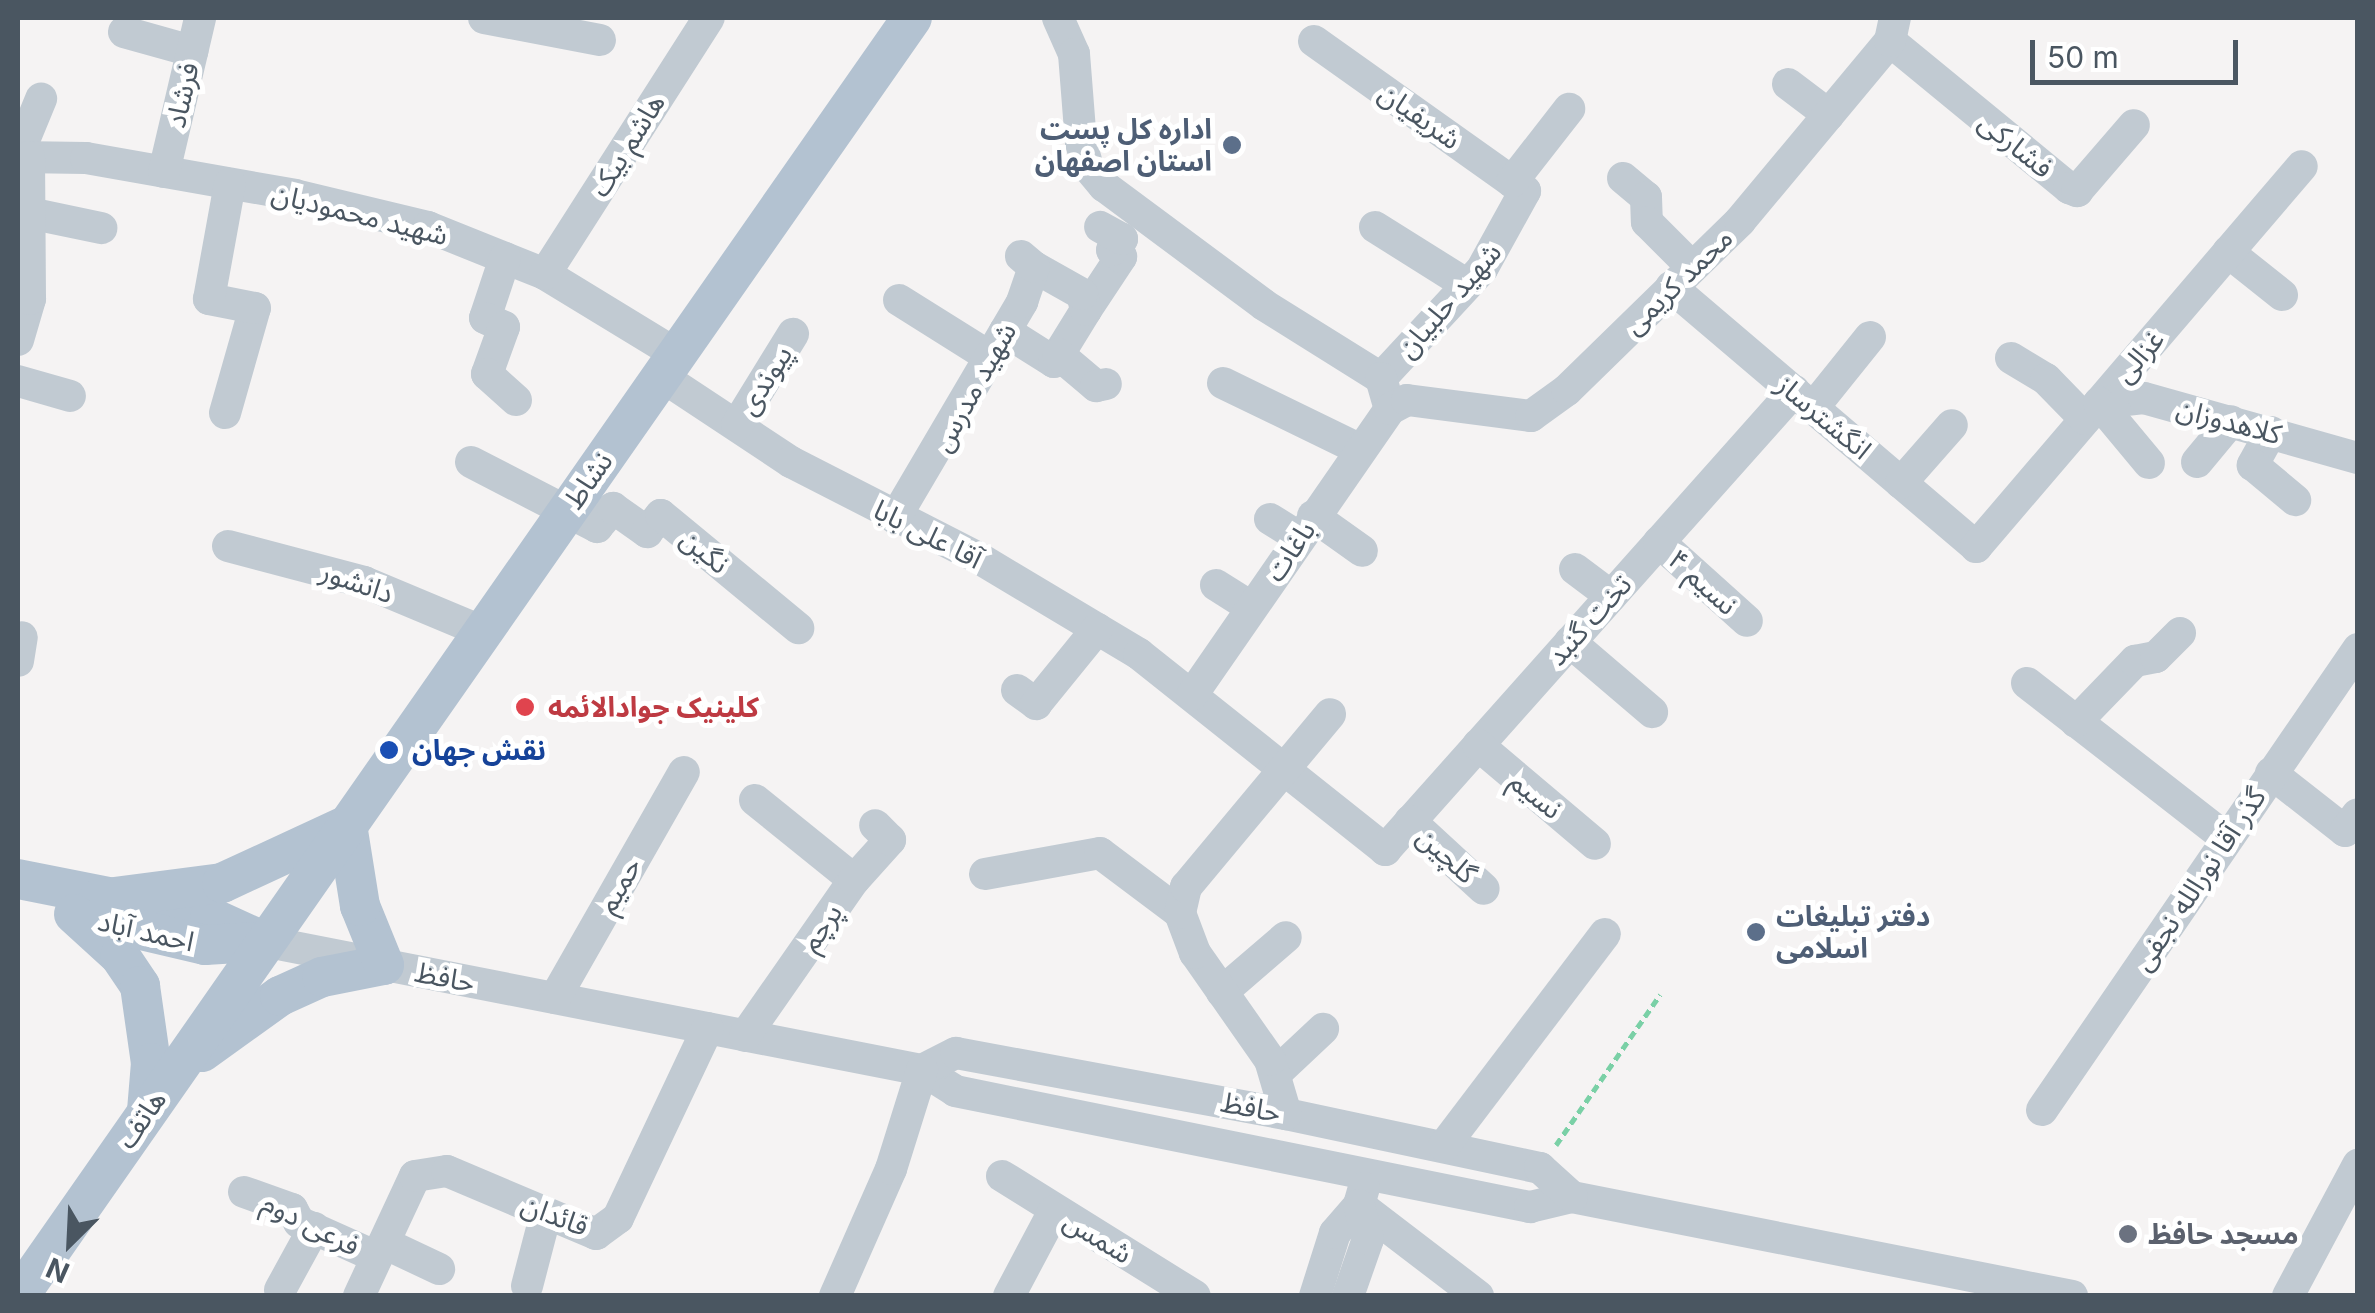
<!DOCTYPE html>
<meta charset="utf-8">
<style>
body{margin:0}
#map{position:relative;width:2375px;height:1313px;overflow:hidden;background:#f5f3f3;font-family:Inter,"Noto Sans Arabic",sans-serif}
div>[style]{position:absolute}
.path>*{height:5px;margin-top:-2.5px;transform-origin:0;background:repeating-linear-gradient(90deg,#7ad0a6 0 8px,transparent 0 13px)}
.minor>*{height:32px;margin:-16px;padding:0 16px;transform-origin:16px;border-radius:16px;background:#c1cad2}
.major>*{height:40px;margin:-20px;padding:0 20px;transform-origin:20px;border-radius:20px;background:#b3c2d1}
.dots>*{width:28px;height:28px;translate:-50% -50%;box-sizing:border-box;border:5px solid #fff;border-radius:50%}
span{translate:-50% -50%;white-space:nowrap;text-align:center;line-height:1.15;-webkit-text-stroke:10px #fff;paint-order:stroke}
.street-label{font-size:28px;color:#4a5661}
.service-label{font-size:28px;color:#4e5e75;font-weight:700}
.right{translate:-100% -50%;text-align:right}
.left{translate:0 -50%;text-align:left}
.health-label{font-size:28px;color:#be3a42;font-weight:700}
.transit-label{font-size:28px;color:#164399;font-weight:700}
.worship-label{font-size:28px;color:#5b616d;font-weight:700}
.frame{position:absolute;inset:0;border:20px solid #4a5661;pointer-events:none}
.north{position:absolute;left:20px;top:1193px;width:100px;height:100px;-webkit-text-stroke:8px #fff;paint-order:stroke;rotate:204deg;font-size:28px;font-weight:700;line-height:40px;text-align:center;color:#4a5661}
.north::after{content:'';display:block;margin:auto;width:35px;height:45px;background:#4a5661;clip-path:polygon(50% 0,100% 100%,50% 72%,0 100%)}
.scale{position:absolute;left:2030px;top:40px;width:208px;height:45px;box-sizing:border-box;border:5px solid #4a5661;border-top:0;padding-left:12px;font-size:30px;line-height:35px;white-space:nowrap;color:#4a5661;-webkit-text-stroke:8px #fff;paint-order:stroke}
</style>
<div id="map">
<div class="path">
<i style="left:1556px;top:1145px;width:183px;rotate:-55.3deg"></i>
</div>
<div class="minor">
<i style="left:484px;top:18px;width:118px;rotate:10.7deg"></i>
<i style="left:1058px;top:18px;width:39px;rotate:66deg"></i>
<i style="left:1074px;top:54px;width:89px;rotate:85.5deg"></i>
<i style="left:1081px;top:143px;width:25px;rotate:74deg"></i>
<i style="left:1088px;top:167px;width:25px;rotate:50deg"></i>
<i style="left:1104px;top:186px;width:199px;rotate:36.6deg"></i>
<i style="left:1264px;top:305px;width:138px;rotate:32deg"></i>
<i style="left:124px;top:32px;width:71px;rotate:15.6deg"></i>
<i style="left:1314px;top:41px;width:259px;rotate:35.4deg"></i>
<i style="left:1525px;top:191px;width:89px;rotate:118.9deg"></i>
<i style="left:1482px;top:269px;width:149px;rotate:132.8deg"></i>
<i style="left:1381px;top:378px;width:32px;rotate:74deg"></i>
<i style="left:1890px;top:41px;width:232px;rotate:39.4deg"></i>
<i style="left:2069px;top:188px;width:9px;rotate:21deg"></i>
<i style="left:2077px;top:191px;width:87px;rotate:-49.2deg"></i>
<i style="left:1788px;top:84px;width:51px;rotate:37.1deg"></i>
<i style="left:18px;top:155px;width:61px;rotate:-67.7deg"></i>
<i style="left:18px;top:157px;width:68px;rotate:0.8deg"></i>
<i style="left:86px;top:158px;width:212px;rotate:10deg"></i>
<i style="left:295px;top:195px;width:137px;rotate:13.5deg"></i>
<i style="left:428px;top:227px;width:126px;rotate:21.9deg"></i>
<i style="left:545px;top:274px;width:153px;rotate:31.4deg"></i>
<i style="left:164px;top:172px;width:158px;rotate:-76.8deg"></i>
<i style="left:1623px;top:178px;width:30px;rotate:40deg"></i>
<i style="left:1646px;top:197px;width:25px;rotate:88deg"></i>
<i style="left:1647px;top:222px;width:64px;rotate:45deg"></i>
<i style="left:1512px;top:182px;width:93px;rotate:-52deg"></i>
<i style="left:29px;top:213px;width:74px;rotate:11.8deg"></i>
<i style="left:1375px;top:227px;width:107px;rotate:32.1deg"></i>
<i style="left:2228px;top:252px;width:69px;rotate:38.5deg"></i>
<i style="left:505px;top:258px;width:63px;rotate:108.4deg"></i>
<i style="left:485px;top:318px;width:21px;rotate:25deg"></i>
<i style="left:504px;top:327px;width:50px;rotate:109.9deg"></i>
<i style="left:487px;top:374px;width:39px;rotate:42deg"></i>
<i style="left:545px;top:274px;width:304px;rotate:-57.4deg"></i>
<i style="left:1671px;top:287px;width:401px;rotate:40.4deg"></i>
<i style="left:1976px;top:547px;width:501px;rotate:-49.45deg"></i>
<i style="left:899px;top:300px;width:107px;rotate:32.1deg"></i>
<i style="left:1086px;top:310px;width:64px;rotate:-56.6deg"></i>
<i style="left:1121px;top:257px;width:11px;rotate:-142deg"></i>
<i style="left:1112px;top:250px;width:15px;rotate:-48deg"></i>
<i style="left:1122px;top:239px;width:25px;rotate:-151deg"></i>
<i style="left:1005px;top:331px;width:58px;rotate:32.3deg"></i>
<i style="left:1054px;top:362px;width:61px;rotate:-58.4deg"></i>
<i style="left:1086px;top:310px;width:16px;rotate:-104deg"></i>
<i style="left:1082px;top:294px;width:55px;rotate:-150.6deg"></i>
<i style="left:18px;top:340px;width:43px;rotate:-73.7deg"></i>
<i style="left:30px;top:299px;width:142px;rotate:-90.4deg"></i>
<i style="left:1058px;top:354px;width:50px;rotate:40.1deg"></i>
<i style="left:1096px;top:386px;width:10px;rotate:-11deg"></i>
<i style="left:2011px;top:358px;width:41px;rotate:31deg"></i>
<i style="left:2046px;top:379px;width:56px;rotate:45.7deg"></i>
<i style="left:661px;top:376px;width:156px;rotate:33.5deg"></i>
<i style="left:791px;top:462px;width:209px;rotate:27.1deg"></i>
<i style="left:977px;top:557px;width:189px;rotate:30.9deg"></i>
<i style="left:1139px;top:654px;width:315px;rotate:38.5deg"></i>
<i style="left:1385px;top:850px;width:615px;rotate:-48.3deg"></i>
<i style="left:18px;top:381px;width:54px;rotate:16.1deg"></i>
<i style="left:1223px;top:383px;width:153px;rotate:25.9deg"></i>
<i style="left:2099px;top:403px;width:45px;rotate:-6.3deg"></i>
<i style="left:2144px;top:398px;width:222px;rotate:15.7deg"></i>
<i style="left:2099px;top:403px;width:78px;rotate:50.2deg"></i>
<i style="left:1813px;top:408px;width:91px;rotate:-51.2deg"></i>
<i style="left:225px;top:413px;width:109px;rotate:-74.1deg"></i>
<i style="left:255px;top:308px;width:47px;rotate:-168.9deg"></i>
<i style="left:209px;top:299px;width:117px;rotate:-79.7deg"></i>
<i style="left:737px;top:425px;width:107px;rotate:-58.4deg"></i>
<i style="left:2271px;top:432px;width:38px;rotate:119deg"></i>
<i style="left:2253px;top:465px;width:55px;rotate:39.8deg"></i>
<i style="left:471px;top:462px;width:142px;rotate:27.3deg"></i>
<i style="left:597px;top:527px;width:25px;rotate:-50deg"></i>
<i style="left:613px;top:508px;width:42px;rotate:35.2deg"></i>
<i style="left:647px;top:532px;width:22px;rotate:-51deg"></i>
<i style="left:661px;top:515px;width:178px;rotate:39.5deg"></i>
<i style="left:2197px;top:462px;width:53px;rotate:-50.3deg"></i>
<i style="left:1901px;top:483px;width:77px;rotate:-48.7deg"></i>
<i style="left:1313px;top:516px;width:60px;rotate:35.5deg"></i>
<i style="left:895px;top:518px;width:251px;rotate:-59.5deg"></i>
<i style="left:1022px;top:302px;width:37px;rotate:-71deg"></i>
<i style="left:1034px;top:267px;width:17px;rotate:-140deg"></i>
<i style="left:1270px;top:519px;width:34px;rotate:32deg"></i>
<i style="left:1659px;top:542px;width:118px;rotate:41.9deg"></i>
<i style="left:228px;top:546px;width:141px;rotate:14.8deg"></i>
<i style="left:364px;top:582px;width:127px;rotate:22.7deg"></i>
<i style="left:1575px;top:569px;width:45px;rotate:36.9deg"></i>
<i style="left:1216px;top:585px;width:41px;rotate:32.2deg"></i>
<i style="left:1570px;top:642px;width:108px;rotate:40.5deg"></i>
<i style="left:18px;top:661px;width:24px;rotate:-81deg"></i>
<i style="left:2027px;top:683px;width:252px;rotate:37.9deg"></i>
<i style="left:1017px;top:690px;width:24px;rotate:36deg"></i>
<i style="left:1036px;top:704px;width:97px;rotate:-50.9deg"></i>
<i style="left:1192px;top:695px;width:348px;rotate:-55.3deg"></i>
<i style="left:1390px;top:409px;width:19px;rotate:-28deg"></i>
<i style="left:1407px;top:400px;width:125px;rotate:7.4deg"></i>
<i style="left:1531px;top:416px;width:44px;rotate:-35.8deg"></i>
<i style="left:1567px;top:390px;width:242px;rotate:-44.3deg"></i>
<i style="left:1740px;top:221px;width:234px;rotate:-50.2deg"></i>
<i style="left:1890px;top:41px;width:24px;rotate:-78deg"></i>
<i style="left:2076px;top:722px;width:85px;rotate:-46deg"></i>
<i style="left:2135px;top:661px;width:21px;rotate:-11deg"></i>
<i style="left:2156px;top:657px;width:34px;rotate:-45deg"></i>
<i style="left:1478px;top:745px;width:153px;rotate:40.2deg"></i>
<i style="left:2271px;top:773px;width:94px;rotate:38.1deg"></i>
<i style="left:2345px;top:831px;width:21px;rotate:-53deg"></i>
<i style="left:755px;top:800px;width:127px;rotate:38.9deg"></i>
<i style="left:1410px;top:821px;width:100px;rotate:42.6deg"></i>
<i style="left:985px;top:874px;width:117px;rotate:-10.3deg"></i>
<i style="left:1100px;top:853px;width:100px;rotate:36.9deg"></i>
<i style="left:263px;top:941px;width:672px;rotate:11.08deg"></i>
<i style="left:922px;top:1070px;width:39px;rotate:32deg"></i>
<i style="left:955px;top:1091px;width:587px;rotate:11.41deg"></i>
<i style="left:1530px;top:1207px;width:43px;rotate:-13.4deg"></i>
<i style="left:1572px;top:1197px;width:510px;rotate:11.2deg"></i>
<i style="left:1222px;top:992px;width:84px;rotate:-40.7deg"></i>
<i style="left:555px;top:998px;width:260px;rotate:-60.3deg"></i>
<i style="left:745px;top:1036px;width:190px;rotate:-55.1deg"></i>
<i style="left:854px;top:880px;width:54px;rotate:-48deg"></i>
<i style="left:890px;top:840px;width:21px;rotate:-135deg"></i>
<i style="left:922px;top:1070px;width:38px;rotate:-27deg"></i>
<i style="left:956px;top:1053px;width:336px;rotate:10.5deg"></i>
<i style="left:1286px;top:1114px;width:260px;rotate:12deg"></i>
<i style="left:1540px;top:1168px;width:43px;rotate:42.2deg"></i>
<i style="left:1275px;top:1074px;width:66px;rotate:-43.2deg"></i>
<i style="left:2042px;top:1110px;width:559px;rotate:-55.57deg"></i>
<i style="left:1286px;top:1114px;width:56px;rotate:-106.5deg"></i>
<i style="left:1270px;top:1060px;width:131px;rotate:-125deg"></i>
<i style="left:1195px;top:953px;width:43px;rotate:-110.6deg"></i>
<i style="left:1180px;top:913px;width:27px;rotate:-77deg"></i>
<i style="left:1186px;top:887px;width:225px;rotate:-50.2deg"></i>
<i style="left:1444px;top:1146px;width:266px;rotate:-52.8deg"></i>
<i style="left:1002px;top:1176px;width:227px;rotate:31.9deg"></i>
<i style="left:244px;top:1192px;width:51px;rotate:19.5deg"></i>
<i style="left:292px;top:1209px;width:15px;rotate:62deg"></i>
<i style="left:299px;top:1222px;width:85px;rotate:24.2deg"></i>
<i style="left:1359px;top:1205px;width:150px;rotate:37.4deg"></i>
<i style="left:384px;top:1243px;width:61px;rotate:25.3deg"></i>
<i style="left:527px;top:1286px;width:75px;rotate:-75.4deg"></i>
<i style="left:280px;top:1290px;width:71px;rotate:-61.3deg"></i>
<i style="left:359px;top:1296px;width:132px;rotate:-65deg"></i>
<i style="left:415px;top:1176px;width:32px;rotate:-9deg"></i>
<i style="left:447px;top:1171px;width:162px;rotate:22.9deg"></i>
<i style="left:596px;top:1234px;width:27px;rotate:-36deg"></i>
<i style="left:618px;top:1218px;width:210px;rotate:-64.7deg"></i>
<i style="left:835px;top:1296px;width:139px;rotate:-66.2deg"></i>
<i style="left:891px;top:1169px;width:104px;rotate:-72.6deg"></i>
<i style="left:1009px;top:1296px;width:96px;rotate:-62.1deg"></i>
<i style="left:1315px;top:1296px;width:66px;rotate:-72.4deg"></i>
<i style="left:1335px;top:1233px;width:37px;rotate:-49deg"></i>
<i style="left:1359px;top:1205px;width:18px;rotate:-74deg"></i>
<i style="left:1348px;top:1296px;width:60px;rotate:-70.7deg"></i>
<i style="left:1368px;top:1239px;width:35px;rotate:-105deg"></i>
<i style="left:2288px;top:1296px;width:149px;rotate:-61.9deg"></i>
</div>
<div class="major">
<i style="left:18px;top:879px;width:196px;rotate:11.2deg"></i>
<i style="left:210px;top:917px;width:58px;rotate:24.4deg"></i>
<i style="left:99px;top:899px;width:124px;rotate:-7.4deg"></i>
<i style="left:222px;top:883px;width:133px;rotate:-24.8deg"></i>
<i style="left:74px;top:914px;width:62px;rotate:42.4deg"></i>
<i style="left:120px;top:956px;width:36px;rotate:56deg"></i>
<i style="left:140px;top:986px;width:78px;rotate:81.9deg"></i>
<i style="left:151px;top:1063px;width:48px;rotate:94.8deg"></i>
<i style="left:137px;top:929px;width:70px;rotate:13.2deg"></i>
<i style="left:205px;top:945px;width:52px;rotate:-3.3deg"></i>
<i style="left:202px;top:1052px;width:96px;rotate:-35.7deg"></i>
<i style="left:280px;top:996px;width:46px;rotate:-24.3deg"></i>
<i style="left:322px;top:977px;width:63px;rotate:-11deg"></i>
<i style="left:384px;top:965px;width:64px;rotate:-112.1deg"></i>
<i style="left:360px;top:906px;width:82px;rotate:-99.1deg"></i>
<i style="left:19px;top:1296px;width:1559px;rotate:-55.06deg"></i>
</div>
<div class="dots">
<i style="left:1232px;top:145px;background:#5c6f8a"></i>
<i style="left:525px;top:707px;background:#e0444e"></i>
<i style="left:389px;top:750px;background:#1a4fb4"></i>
<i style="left:1756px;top:932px;background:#5c6f8a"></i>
<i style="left:2128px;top:1234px;background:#6b7280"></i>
</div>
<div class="street-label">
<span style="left:182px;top:95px;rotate:-77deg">فرشاد</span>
<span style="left:1420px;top:116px;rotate:35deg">شریفیان</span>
<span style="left:627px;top:145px;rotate:-58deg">هاشم بیک</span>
<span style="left:2016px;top:145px;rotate:39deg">فشارکی</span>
<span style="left:360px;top:214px;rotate:14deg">شهید محمودیان</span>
<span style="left:1678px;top:281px;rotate:-44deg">محمد کریمی</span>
<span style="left:1449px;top:300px;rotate:-49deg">شهید حلبیان</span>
<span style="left:2139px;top:356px;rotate:-49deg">غزالی</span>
<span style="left:765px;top:380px;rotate:-58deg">پیوندی</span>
<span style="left:974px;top:387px;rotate:-61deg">شهید مدرس</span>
<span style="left:1824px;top:417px;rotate:40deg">انگشترساز</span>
<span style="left:2229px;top:421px;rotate:15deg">کلاهدوزان</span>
<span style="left:588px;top:480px;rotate:-55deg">نشاط</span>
<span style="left:928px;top:534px;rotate:27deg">آقا علی بابا</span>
<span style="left:705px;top:551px;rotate:39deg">نگین</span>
<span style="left:1290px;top:551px;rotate:-56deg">باغات</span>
<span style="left:357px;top:582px;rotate:19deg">دانشور</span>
<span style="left:1703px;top:582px;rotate:42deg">نسیم ۴</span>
<span style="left:1589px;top:620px;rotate:-48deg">تخت گنبد</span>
<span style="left:1536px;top:795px;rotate:38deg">نسیم</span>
<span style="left:1447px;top:855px;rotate:42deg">گلچین</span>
<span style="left:2199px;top:879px;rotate:-56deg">گذر آقا نورالله نجفی</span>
<span style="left:619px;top:885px;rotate:-60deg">حمیم</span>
<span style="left:821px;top:927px;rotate:-55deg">پرچم</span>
<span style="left:146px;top:931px;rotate:13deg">احمد آباد</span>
<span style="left:445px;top:977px;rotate:11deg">حافظ</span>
<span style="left:1251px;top:1107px;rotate:11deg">حافظ</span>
<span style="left:141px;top:1119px;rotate:-55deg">هاتف</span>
<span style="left:555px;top:1215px;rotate:21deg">قائدان</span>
<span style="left:311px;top:1224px;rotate:27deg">فرعی دوم</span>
<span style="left:1098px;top:1237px;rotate:31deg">شمس</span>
</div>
<div class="service-label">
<span class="right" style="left:1212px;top:145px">اداره کل پست<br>استان اصفهان</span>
<span class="left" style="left:1776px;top:932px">دفتر تبلیغات<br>اسلامی</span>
</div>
<div class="health-label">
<span class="left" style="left:548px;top:707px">کلینیک جوادالائمه</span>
</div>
<div class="transit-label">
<span class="left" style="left:412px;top:750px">نقش جهان</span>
</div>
<div class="worship-label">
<span class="left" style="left:2148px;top:1234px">مسجد حافظ</span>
</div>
<div class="frame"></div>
<div class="north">N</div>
<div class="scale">50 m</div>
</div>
